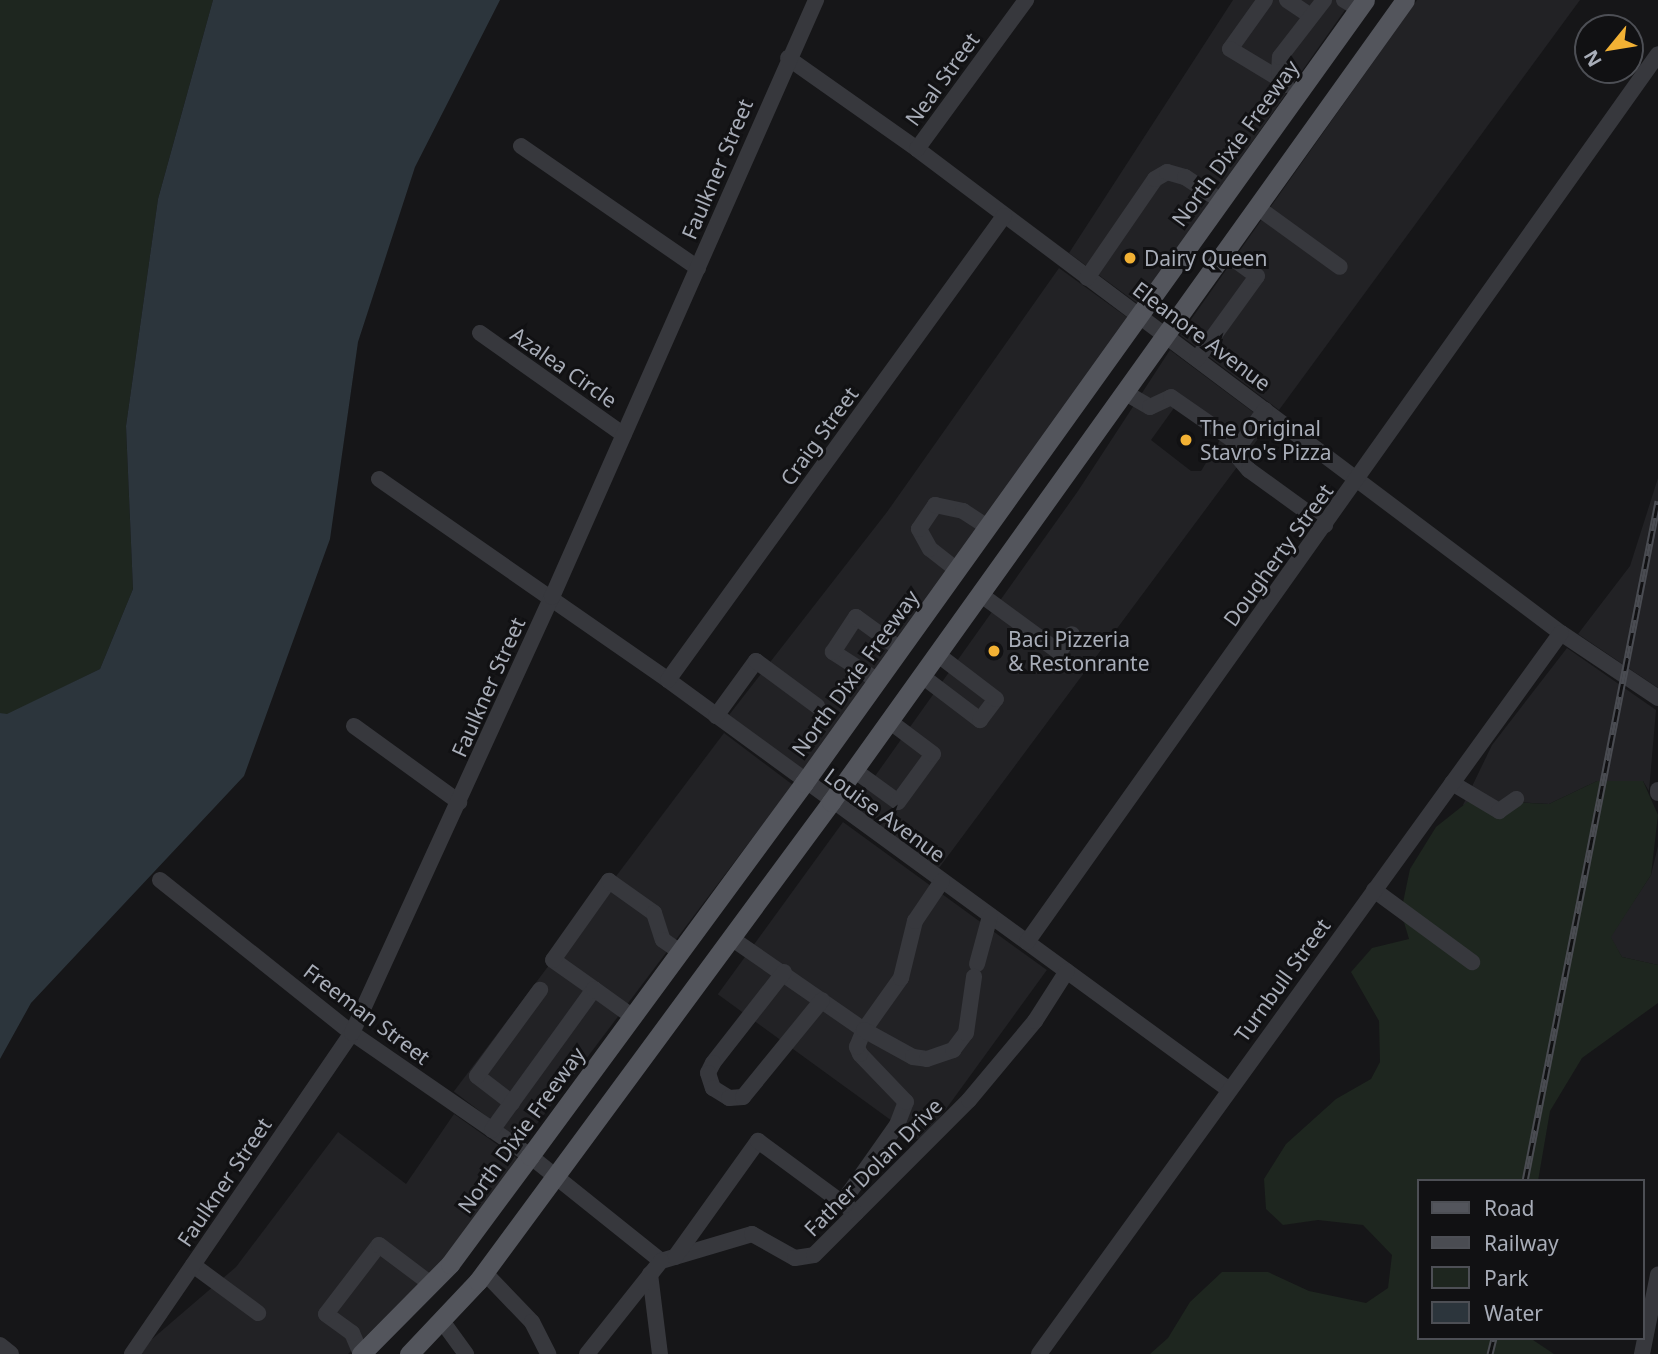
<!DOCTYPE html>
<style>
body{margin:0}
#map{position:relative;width:1658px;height:1354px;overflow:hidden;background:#161618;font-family:"Noto Sans",sans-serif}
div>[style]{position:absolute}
.built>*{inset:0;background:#222225;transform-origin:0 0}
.green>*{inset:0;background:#1e261f}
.water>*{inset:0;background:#2c353c}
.minor>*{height:16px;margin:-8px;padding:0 8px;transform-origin:8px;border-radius:8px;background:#37383d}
.major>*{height:19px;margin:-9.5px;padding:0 9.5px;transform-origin:9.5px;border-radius:9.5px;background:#53555c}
.rail>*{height:7px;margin-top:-3.5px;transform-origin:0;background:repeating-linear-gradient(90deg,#111113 0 13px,#4a4c52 0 26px);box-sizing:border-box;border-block:2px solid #4a4c52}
.dots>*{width:19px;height:19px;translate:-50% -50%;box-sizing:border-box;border:4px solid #111113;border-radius:50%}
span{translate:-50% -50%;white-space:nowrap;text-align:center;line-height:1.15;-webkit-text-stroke:6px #111113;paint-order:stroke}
.street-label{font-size:21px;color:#a8adb8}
.poi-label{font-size:21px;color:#a8adb8}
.left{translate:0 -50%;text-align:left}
.legend{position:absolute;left:1417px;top:1179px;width:228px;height:161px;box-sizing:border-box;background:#111113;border:2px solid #4d4f55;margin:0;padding:9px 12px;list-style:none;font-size:21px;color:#a8adb8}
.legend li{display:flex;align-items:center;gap:14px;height:35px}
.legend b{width:35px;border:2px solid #4d4f55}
.north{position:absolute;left:1574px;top:14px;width:70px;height:70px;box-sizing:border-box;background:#111113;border:2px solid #4d4f55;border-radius:50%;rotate:240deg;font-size:19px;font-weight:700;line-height:28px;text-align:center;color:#a8adb8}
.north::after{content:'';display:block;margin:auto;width:24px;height:32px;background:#f2b134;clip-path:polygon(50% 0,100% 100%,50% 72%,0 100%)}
</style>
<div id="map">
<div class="built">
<i style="clip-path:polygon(1233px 0,1352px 0,1138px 304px,1069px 253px)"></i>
<i style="clip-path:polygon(1417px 0,1580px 0,1279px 410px,1180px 335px)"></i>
<i style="clip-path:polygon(1059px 268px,1128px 318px,803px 771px,729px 715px,887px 512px)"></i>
<i style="clip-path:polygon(evenodd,1170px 350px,1269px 424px,939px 868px,853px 807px,1078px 491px,1170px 350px,1174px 408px,1220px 440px,1201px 471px,1191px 471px,1151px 440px,1174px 408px)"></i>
<i style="clip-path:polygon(1658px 478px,1658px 688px,1578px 634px,1630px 566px)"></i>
<i style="clip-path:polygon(1567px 648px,1656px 710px,1649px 791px,1643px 781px,1597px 781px,1549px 804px,1501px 801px,1463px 805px,1492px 745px)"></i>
<i style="left:724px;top:733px;width:86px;height:449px;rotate:37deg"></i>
<i style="left:843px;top:822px;width:252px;height:213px;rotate:36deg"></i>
<i style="clip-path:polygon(1658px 846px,1658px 965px,1622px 957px,1610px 937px,1651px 875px)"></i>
<i style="clip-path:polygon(454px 1114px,518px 1159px,444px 1259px,348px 1354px,141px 1354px,151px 1340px,236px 1267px,338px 1132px,406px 1184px)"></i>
</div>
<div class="green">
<i style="clip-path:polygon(0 0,213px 0,158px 199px,126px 426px,133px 589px,100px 669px,7px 715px,0 713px)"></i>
<i style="clip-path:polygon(1597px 781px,1643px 781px,1658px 815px,1651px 875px,1611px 937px,1622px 957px,1658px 965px,1658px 1003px,1582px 1058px,1550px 1111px,1538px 1181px,1418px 1181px,1418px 1338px,1530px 1338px,1554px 1354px,1150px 1354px,1168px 1338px,1190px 1302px,1222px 1272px,1268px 1272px,1309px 1291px,1366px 1303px,1388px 1288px,1392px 1255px,1363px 1225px,1318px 1220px,1283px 1225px,1266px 1209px,1264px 1179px,1286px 1144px,1336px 1099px,1371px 1079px,1380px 1062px,1379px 1021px,1351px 972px,1372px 948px,1409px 939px,1401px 912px,1410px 869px,1436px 827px,1470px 800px,1549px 804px)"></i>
</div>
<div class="water">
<i style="clip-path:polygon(213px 0,500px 0,415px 167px,358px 342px,330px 539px,244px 776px,31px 1003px,0 1059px,0 713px,7px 714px,100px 669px,133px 589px,126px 426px,158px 199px)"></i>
</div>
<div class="minor">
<i style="left:1265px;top:0;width:60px;rotate:125.5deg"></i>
<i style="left:1230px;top:49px;width:62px;rotate:31.1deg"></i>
<i style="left:1287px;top:0;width:27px;rotate:34deg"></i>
<i style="left:1344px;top:0;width:17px;rotate:31deg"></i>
<i style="left:788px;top:58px;width:158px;rotate:35.2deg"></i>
<i style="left:917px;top:149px;width:806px;rotate:36.93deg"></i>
<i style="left:1561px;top:633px;width:117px;rotate:33.8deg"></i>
<i style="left:1286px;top:85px;width:13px;rotate:-122deg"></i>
<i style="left:1279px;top:74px;width:17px;rotate:-87deg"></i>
<i style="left:1280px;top:57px;width:72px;rotate:-52.3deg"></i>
<i style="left:521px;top:146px;width:215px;rotate:34.6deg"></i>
<i style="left:917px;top:149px;width:185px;rotate:-53.8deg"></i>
<i style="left:1257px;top:207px;width:102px;rotate:35.9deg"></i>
<i style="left:1087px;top:278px;width:120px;rotate:-55.5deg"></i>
<i style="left:1155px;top:179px;width:14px;rotate:-30deg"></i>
<i style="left:1167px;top:172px;width:19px;rotate:16deg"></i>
<i style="left:1185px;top:177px;width:43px;rotate:33.7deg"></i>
<i style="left:480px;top:333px;width:176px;rotate:35.3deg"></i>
<i style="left:1197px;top:359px;width:102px;rotate:-54.1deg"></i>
<i style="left:1257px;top:276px;width:41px;rotate:-144deg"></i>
<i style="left:1124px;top:392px;width:30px;rotate:30deg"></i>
<i style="left:1150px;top:407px;width:23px;rotate:-25deg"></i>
<i style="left:1171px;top:397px;width:84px;rotate:34.8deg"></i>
<i style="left:1265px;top:410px;width:43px;rotate:125.5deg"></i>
<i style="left:1240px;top:445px;width:12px;rotate:99deg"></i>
<i style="left:1238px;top:457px;width:17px;rotate:50deg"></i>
<i style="left:1249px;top:470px;width:94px;rotate:35.9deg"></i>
<i style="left:379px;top:479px;width:352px;rotate:34.8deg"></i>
<i style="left:668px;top:680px;width:693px;rotate:36.14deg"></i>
<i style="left:957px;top:570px;width:34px;rotate:-142deg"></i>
<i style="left:930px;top:549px;width:23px;rotate:-119deg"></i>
<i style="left:919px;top:529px;width:29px;rotate:-56deg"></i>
<i style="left:935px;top:505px;width:29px;rotate:12deg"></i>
<i style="left:963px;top:511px;width:30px;rotate:33deg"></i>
<i style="left:980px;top:594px;width:98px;rotate:36.3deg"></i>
<i style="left:1059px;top:652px;width:22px;rotate:-54deg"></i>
<i style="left:922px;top:676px;width:73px;rotate:37.2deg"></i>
<i style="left:980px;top:720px;width:26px;rotate:-53deg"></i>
<i style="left:996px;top:699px;width:74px;rotate:-142.7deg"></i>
<i style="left:668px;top:680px;width:573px;rotate:-54.09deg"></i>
<i style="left:878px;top:681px;width:54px;rotate:-147.2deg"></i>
<i style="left:833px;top:652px;width:42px;rotate:-56.7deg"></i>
<i style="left:856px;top:617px;width:54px;rotate:36deg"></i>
<i style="left:716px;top:716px;width:68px;rotate:-54deg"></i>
<i style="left:756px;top:661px;width:76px;rotate:36.4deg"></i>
<i style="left:354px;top:726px;width:130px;rotate:35.9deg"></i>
<i style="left:854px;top:770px;width:54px;rotate:36deg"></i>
<i style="left:898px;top:802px;width:59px;rotate:-53.9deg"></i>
<i style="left:933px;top:754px;width:55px;rotate:-143.1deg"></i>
<i style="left:1452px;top:783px;width:55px;rotate:30.8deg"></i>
<i style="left:1499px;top:811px;width:21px;rotate:-35deg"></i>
<i style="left:1658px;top:790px;width:3px;rotate:90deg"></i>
<i style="left:160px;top:880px;width:246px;rotate:38.6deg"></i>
<i style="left:352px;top:1033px;width:216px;rotate:34.6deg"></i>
<i style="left:530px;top:1156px;width:168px;rotate:38.7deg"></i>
<i style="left:661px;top:1261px;width:95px;rotate:-16.5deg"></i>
<i style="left:752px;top:1234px;width:49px;rotate:29.2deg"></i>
<i style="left:795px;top:1258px;width:19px;rotate:-9deg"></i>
<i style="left:814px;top:1255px;width:219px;rotate:-45deg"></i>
<i style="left:969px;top:1100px;width:103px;rotate:-50.1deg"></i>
<i style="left:1035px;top:1021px;width:59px;rotate:-57.4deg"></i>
<i style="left:1374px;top:890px;width:122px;rotate:36.3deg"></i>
<i style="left:731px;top:938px;width:162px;rotate:34.7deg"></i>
<i style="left:864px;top:1030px;width:64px;rotate:-54.6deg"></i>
<i style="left:901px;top:978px;width:59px;rotate:-76.2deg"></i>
<i style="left:915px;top:921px;width:48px;rotate:-56deg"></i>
<i style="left:1027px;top:942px;width:1089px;rotate:-54.6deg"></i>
<i style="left:977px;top:964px;width:50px;rotate:-74.8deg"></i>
<i style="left:784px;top:972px;width:115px;rotate:128deg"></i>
<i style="left:713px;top:1063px;width:11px;rotate:117deg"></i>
<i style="left:708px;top:1073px;width:16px;rotate:72deg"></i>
<i style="left:713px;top:1088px;width:19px;rotate:32deg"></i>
<i style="left:729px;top:1098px;width:14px;rotate:-4deg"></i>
<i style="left:743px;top:1097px;width:125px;rotate:-50.8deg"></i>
<i style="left:594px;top:989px;width:50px;rotate:-144.7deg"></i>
<i style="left:553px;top:960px;width:97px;rotate:-54.7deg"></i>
<i style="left:609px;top:881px;width:55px;rotate:35.4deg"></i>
<i style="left:654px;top:913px;width:28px;rotate:72deg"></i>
<i style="left:663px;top:940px;width:21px;rotate:35deg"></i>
<i style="left:512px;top:1103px;width:44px;rotate:-142.4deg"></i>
<i style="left:477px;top:1076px;width:107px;rotate:-53.8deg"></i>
<i style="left:492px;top:1130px;width:174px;rotate:-54.1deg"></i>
<i style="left:594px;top:989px;width:48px;rotate:35.7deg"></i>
<i style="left:856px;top:1213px;width:14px;rotate:-144deg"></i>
<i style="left:845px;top:1205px;width:13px;rotate:-72deg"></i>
<i style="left:849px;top:1193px;width:83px;rotate:-54.8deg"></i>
<i style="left:897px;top:1125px;width:25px;rotate:-69deg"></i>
<i style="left:906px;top:1102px;width:66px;rotate:-133.8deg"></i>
<i style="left:860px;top:1054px;width:8px;rotate:-113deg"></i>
<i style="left:857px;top:1047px;width:18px;rotate:-68deg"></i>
<i style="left:864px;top:1030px;width:56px;rotate:28.9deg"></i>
<i style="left:913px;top:1057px;width:14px;rotate:8deg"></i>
<i style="left:927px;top:1059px;width:28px;rotate:-19deg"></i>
<i style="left:953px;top:1050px;width:21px;rotate:-53deg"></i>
<i style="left:966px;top:1033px;width:57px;rotate:-81.9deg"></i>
<i style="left:675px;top:1257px;width:143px;rotate:-54.4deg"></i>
<i style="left:758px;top:1141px;width:108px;rotate:36.3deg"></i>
<i style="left:193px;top:1265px;width:81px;rotate:36.4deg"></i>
<i style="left:484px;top:1272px;width:69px;rotate:46.2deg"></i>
<i style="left:532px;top:1322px;width:36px;rotate:63deg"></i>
<i style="left:650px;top:1274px;width:81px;rotate:82.9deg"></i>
<i style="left:442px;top:1321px;width:41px;rotate:54deg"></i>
<i style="left:0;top:1345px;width:14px;rotate:39deg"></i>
<i style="left:132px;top:1354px;width:389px;rotate:-55.6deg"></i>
<i style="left:352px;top:1033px;width:480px;rotate:-65.4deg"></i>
<i style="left:552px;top:597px;width:653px;rotate:-66.14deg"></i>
<i style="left:361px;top:1354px;width:23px;rotate:-113deg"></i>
<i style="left:352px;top:1333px;width:32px;rotate:-144deg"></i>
<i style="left:326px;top:1314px;width:87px;rotate:-52.5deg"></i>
<i style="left:379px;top:1245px;width:66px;rotate:37deg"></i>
<i style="left:587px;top:1354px;width:119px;rotate:-51.5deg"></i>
<i style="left:1039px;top:1354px;width:890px;rotate:-54.1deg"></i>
<i style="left:1642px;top:1354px;width:81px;rotate:-78.6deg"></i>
</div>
<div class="major">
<i style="left:361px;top:1354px;width:127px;rotate:-45.3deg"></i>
<i style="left:450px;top:1264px;width:134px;rotate:-53.5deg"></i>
<i style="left:530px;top:1156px;width:463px;rotate:-53.7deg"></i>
<i style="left:804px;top:783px;width:963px;rotate:-54.38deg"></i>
<i style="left:409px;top:1354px;width:100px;rotate:-46.6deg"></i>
<i style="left:478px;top:1281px;width:595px;rotate:-53.61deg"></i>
<i style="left:831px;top:802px;width:986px;rotate:-54.41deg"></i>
</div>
<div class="rail">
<i style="left:1525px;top:1181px;width:693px;rotate:-78.93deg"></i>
<i style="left:1490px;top:1354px;width:16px;rotate:-76deg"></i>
</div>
<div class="dots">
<i style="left:1130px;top:258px;background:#f2b134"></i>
<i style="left:1186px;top:440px;background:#f2b134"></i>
<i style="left:994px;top:651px;background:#f2b134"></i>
</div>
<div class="street-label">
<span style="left:942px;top:79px;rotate:-54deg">Neal Street</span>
<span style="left:1235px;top:143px;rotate:-54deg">North Dixie Freeway</span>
<span style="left:717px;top:169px;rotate:-67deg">Faulkner Street</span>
<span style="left:1202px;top:336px;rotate:37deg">Eleanore Avenue</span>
<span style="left:564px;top:367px;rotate:35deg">Azalea Circle</span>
<span style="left:819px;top:436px;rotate:-54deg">Craig Street</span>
<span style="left:1278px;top:555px;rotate:-54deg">Dougherty Street</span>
<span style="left:855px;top:673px;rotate:-54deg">North Dixie Freeway</span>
<span style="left:488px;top:687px;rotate:-66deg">Faulkner Street</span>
<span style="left:885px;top:815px;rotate:36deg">Louise Avenue</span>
<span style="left:1282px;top:980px;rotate:-54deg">Turnbull Street</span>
<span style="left:367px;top:1014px;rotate:37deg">Freeman Street</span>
<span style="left:521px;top:1130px;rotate:-54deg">North Dixie Freeway</span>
<span style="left:873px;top:1167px;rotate:-45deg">Father Dolan Drive</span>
<span style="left:224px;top:1182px;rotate:-56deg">Faulkner Street</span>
</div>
<div class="poi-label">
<span class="left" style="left:1144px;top:258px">Dairy Queen</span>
<span class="left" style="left:1200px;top:440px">The Original<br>Stavro's Pizza</span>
<span class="left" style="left:1008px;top:651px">Baci Pizzeria<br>&amp; Restonrante</span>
</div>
<ul class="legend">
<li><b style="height:9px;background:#53555c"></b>Road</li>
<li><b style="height:9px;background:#4a4c52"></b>Railway</li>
<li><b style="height:19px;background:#1e261f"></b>Park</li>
<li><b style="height:19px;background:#2c353c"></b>Water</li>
</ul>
<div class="north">N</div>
</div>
